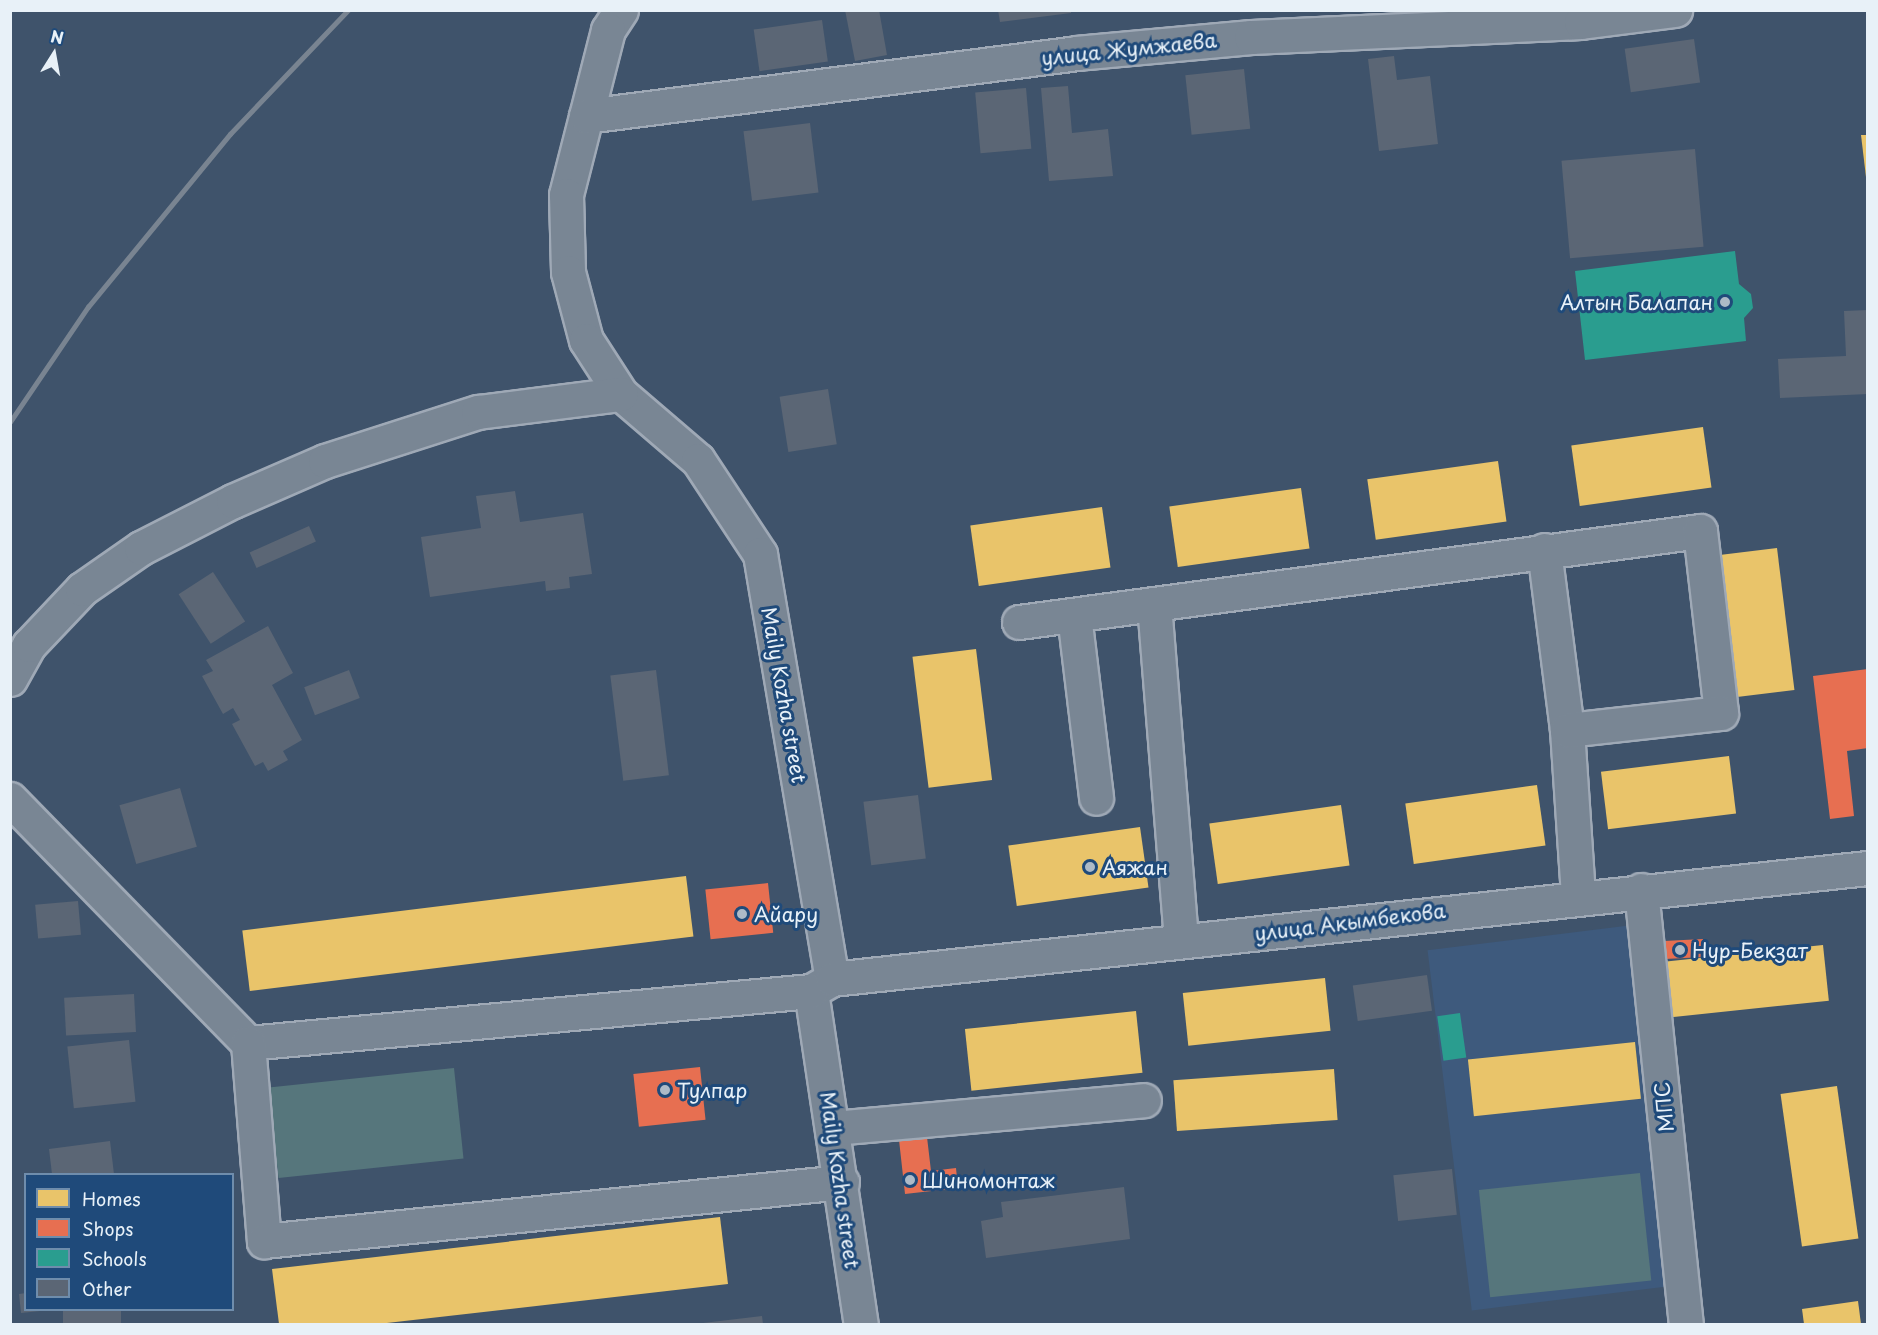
<!DOCTYPE html>
<meta charset="utf-8">
<style>
body{margin:0}
#map{position:relative;width:1878px;height:1335px;overflow:hidden;background:#3f536b;font-family:"Playpen Sans",sans-serif}
div>[style]{position:absolute}
.built>*{inset:0;background:#3e5a7d;transform-origin:0 0}
.green>*{inset:0;background:#56767c;transform-origin:0 0}
.homes>*{inset:0;background:#e9c46a;transform-origin:0 0}
.shops>*{inset:0;background:#e76f51;transform-origin:0 0}
.schools>*{inset:0;background:#2a9d8f;transform-origin:0 0}
.building>*{inset:0;background:#5b6675;transform-origin:0 0}
.roads{filter:drop-shadow(2px 0 #9fa9b6) drop-shadow(-2px 0 #9fa9b6) drop-shadow(0 2px #9fa9b6) drop-shadow(0 -2px #9fa9b6)}
.minor>*{height:33px;margin:-16.5px;padding:0 16.5px;transform-origin:16.5px;border-radius:16.5px;background:#798694}
.rail>*{height:4.5px;margin:-2.25px;padding:0 2.25px;transform-origin:2.25px;border-radius:2.25px;background:#798491}
.dots>*{width:16px;height:16px;translate:-50% -50%;box-sizing:border-box;border:3px solid #1f4a7a;border-radius:50%}
span{translate:-50% -50%;white-space:nowrap;text-align:center;line-height:1.15;-webkit-text-stroke:6px #1f4a7a;paint-order:stroke}
.street-label{font-size:20px;color:#e8f1f8}
.poi-label{font-size:20px;color:#e8f1f8}
.right{translate:-100% -50%;text-align:right}
.left{translate:0 -50%;text-align:left}
.frame{position:absolute;inset:0;border:12px solid #e8f1f8;pointer-events:none}
.legend{position:absolute;left:24px;top:1173px;width:210px;height:138px;box-sizing:border-box;background:#1f4a7a;border:2px solid #6f8dac;margin:0;padding:8px 10px;list-style:none;font-size:18px;color:#e8f1f8}
.legend li{display:flex;align-items:center;gap:12px;height:30px}
.legend b{width:30px;border:2px solid #6f8dac}
.north{position:absolute;left:24px;top:24px;width:60px;height:60px;-webkit-text-stroke:4px #1f4a7a;paint-order:stroke;rotate:11deg;font-size:16px;font-weight:700;line-height:24px;text-align:center;color:#e8f1f8}
.north::after{content:'';display:block;margin:auto;width:21px;height:27px;background:#e8f1f8;clip-path:polygon(50% 0,100% 100%,50% 72%,0 100%)}
</style>
<div id="map">
<div class="built">
<i style="left:1633px;top:925px;width:363px;height:207px;rotate:83deg"></i>
</div>
<div class="green">
<i style="left:454px;top:1068px;width:91px;height:186px;rotate:84deg"></i>
<i style="left:1640px;top:1173px;width:108px;height:162px;rotate:84deg"></i>
</div>
<div class="homes">
<i style="clip-path:polygon(1861px 135px,1868px 135px,1868px 177px,1866px 177px)"></i>
<i style="left:1703px;top:427px;width:61px;height:133px;rotate:82deg"></i>
<i style="left:1498px;top:461px;width:61px;height:132px;rotate:82deg"></i>
<i style="left:1301px;top:488px;width:61px;height:133px;rotate:82deg"></i>
<i style="left:1102px;top:507px;width:61px;height:133px;rotate:82deg"></i>
<i style="left:1777px;top:548px;width:143px;height:64px;rotate:83deg"></i>
<i style="left:976px;top:649px;width:132px;height:64px;rotate:83deg"></i>
<i style="left:1729px;top:756px;width:58px;height:129px;rotate:83deg"></i>
<i style="left:1537px;top:785px;width:61px;height:133px;rotate:82deg"></i>
<i style="left:1341px;top:805px;width:61px;height:133px;rotate:82deg"></i>
<i style="left:1140px;top:827px;width:61px;height:133px;rotate:82deg"></i>
<i style="left:686px;top:876px;width:61px;height:447px;rotate:83deg"></i>
<i style="left:1823px;top:945px;width:56px;height:167px;rotate:84deg"></i>
<i style="left:1325px;top:978px;width:53px;height:143px;rotate:84deg"></i>
<i style="left:1136px;top:1011px;width:62px;height:172px;rotate:84deg"></i>
<i style="left:1635px;top:1042px;width:57px;height:168px;rotate:84deg"></i>
<i style="left:1334px;top:1069px;width:51px;height:161px;rotate:86deg"></i>
<i style="left:1837px;top:1086px;width:154px;height:57px;rotate:82deg"></i>
<i style="clip-path:polygon(720px 1217px,728px 1284px,378px 1324px,279px 1324px,272px 1269px)"></i>
<i style="clip-path:polygon(1858px 1301px,1861px 1324px,1804px 1324px,1802px 1309px)"></i>
</div>
<div class="shops">
<i style="clip-path:polygon(1868px 669px,1868px 748px,1847px 751px,1854px 816px,1830px 819px,1813px 676px)"></i>
<i style="left:768px;top:883px;width:50px;height:63px;rotate:84deg"></i>
<i style="left:1703px;top:939px;width:18px;height:39px;rotate:87deg"></i>
<i style="left:700px;top:1067px;width:53px;height:67px;rotate:84deg"></i>
<i style="clip-path:polygon(927px 1137px,931px 1171px,956px 1168px,958px 1188px,905px 1194px,899px 1140px)"></i>
</div>
<div class="schools">
<i style="clip-path:polygon(1735px 251px,1739px 284px,1751px 294px,1753px 308px,1744px 318px,1746px 341px,1585px 360px,1575px 271px)"></i>
<i style="left:1460px;top:1013px;width:45px;height:23px;rotate:82deg"></i>
</div>
<div class="building">
<i style="clip-path:polygon(845px 10px,879px 10px,887px 55px,855px 61px)"></i>
<i style="clip-path:polygon(998px 10px,1071px 10px,1071px 13px,1000px 22px)"></i>
<i style="left:822px;top:20px;width:42px;height:69px;rotate:82deg"></i>
<i style="left:1694px;top:39px;width:44px;height:70px;rotate:82deg"></i>
<i style="clip-path:polygon(1394px 56px,1397px 80px,1430px 76px,1438px 144px,1379px 151px,1368px 59px)"></i>
<i style="left:1244px;top:69px;width:60px;height:59px;rotate:84deg"></i>
<i style="clip-path:polygon(1068px 86px,1072px 133px,1108px 129px,1113px 176px,1049px 181px,1041px 88px)"></i>
<i style="left:1026px;top:88px;width:61px;height:51px;rotate:85deg"></i>
<i style="left:810px;top:123px;width:70px;height:67px;rotate:83deg"></i>
<i style="left:1695px;top:149px;width:98px;height:134px;rotate:85deg"></i>
<i style="clip-path:polygon(1868px 310px,1868px 394px,1780px 398px,1778px 359px,1846px 356px,1844px 311px)"></i>
<i style="left:828px;top:389px;width:56px;height:49px;rotate:81deg"></i>
<i style="clip-path:polygon(515px 491px,520px 522px,583px 513px,592px 574px,569px 577px,570px 588px,546px 591px,545px 581px,430px 597px,421px 537px,481px 528px,476px 496px)"></i>
<i style="left:309px;top:526px;width:17px;height:65px;rotate:66deg"></i>
<i style="left:213px;top:572px;width:59px;height:41px;rotate:57deg"></i>
<i style="clip-path:polygon(268px 626px,293px 673px,272px 685px,302px 740px,283px 751px,288px 760px,268px 771px,263px 762px,255px 766px,232px 724px,240px 720px,233px 708px,223px 714px,202px 676px,213px 671px,206px 660px)"></i>
<i style="left:349px;top:670px;width:30px;height:48px;rotate:69deg"></i>
<i style="left:656px;top:670px;width:106px;height:46px;rotate:83deg"></i>
<i style="left:180px;top:788px;width:61px;height:63px;rotate:74deg"></i>
<i style="left:918px;top:795px;width:64px;height:55px;rotate:83deg"></i>
<i style="left:78px;top:901px;width:34px;height:43px;rotate:85deg"></i>
<i style="left:1427px;top:975px;width:36px;height:75px;rotate:82deg"></i>
<i style="left:134px;top:994px;width:38px;height:70px;rotate:87deg"></i>
<i style="left:129px;top:1040px;width:62px;height:62px;rotate:84deg"></i>
<i style="clip-path:polygon(110px 1141px,114px 1174px,52px 1174px,49px 1149px)"></i>
<i style="left:1452px;top:1169px;width:46px;height:59px;rotate:84deg"></i>
<i style="clip-path:polygon(1124px 1187px,1130px 1239px,986px 1258px,981px 1221px,1003px 1217px,1001px 1202px)"></i>
<i style="clip-path:polygon(26px 1293px,26px 1310px,40px 1311px,21px 1313px,19px 1294px)"></i>
<i style="left:63px;top:1310px;width:58px;height:14px"></i>
<i style="clip-path:polygon(762px 1316px,763px 1324px,703px 1324px,703px 1323px)"></i>
</div>
<div class="roads">
<div class="minor">
<i style="left:621px;top:10px;width:24px;rotate:123deg"></i>
<i style="left:608px;top:30px;width:170px;rotate:104.3deg"></i>
<i style="left:566px;top:195px;width:77px;rotate:88.5deg"></i>
<i style="left:568px;top:272px;width:70px;rotate:75.2deg"></i>
<i style="left:586px;top:340px;width:64px;rotate:57.1deg"></i>
<i style="left:621px;top:394px;width:101px;rotate:40.6deg"></i>
<i style="left:698px;top:460px;width:113px;rotate:56.6deg"></i>
<i style="left:760px;top:554px;width:431px;rotate:80.4deg"></i>
<i style="left:832px;top:979px;width:24px;rotate:150deg"></i>
<i style="left:811px;top:991px;width:337px;rotate:81.5deg"></i>
<i style="left:586px;top:116px;width:494px;rotate:-7.3deg"></i>
<i style="left:1076px;top:53px;width:176px;rotate:-5.2deg"></i>
<i style="left:1251px;top:37px;width:330px;rotate:-2.6deg"></i>
<i style="left:1581px;top:22px;width:95px;rotate:-7.3deg"></i>
<i style="left:1544px;top:550px;width:181px;rotate:82.7deg"></i>
<i style="left:1567px;top:730px;width:166px;rotate:86.2deg"></i>
<i style="left:1154px;top:604px;width:338px;rotate:85.4deg"></i>
<i style="left:1074px;top:615px;width:184px;rotate:83.1deg"></i>
<i style="left:1019px;top:622px;width:687px;rotate:-7.61deg"></i>
<i style="left:1700px;top:531px;width:183px;rotate:83.4deg"></i>
<i style="left:1721px;top:713px;width:155px;rotate:173.7deg"></i>
<i style="left:10px;top:679px;width:39px;rotate:-61deg"></i>
<i style="left:29px;top:645px;width:77px;rotate:-46.6deg"></i>
<i style="left:82px;top:589px;width:72px;rotate:-34.8deg"></i>
<i style="left:141px;top:548px;width:103px;rotate:-27.1deg"></i>
<i style="left:233px;top:501px;width:100px;rotate:-23.5deg"></i>
<i style="left:325px;top:461px;width:161px;rotate:-17.8deg"></i>
<i style="left:478px;top:412px;width:144px;rotate:-7.2deg"></i>
<i style="left:10px;top:799px;width:341px;rotate:45.7deg"></i>
<i style="left:248px;top:1043px;width:565px;rotate:-5.28deg"></i>
<i style="left:1641px;top:890px;width:436px;rotate:84.1deg"></i>
<i style="left:832px;top:979px;width:1042px;rotate:-6.12deg"></i>
<i style="left:248px;top:1043px;width:199px;rotate:85.4deg"></i>
<i style="left:264px;top:1241px;width:581px;rotate:-5.83deg"></i>
<i style="left:833px;top:1128px;width:312px;rotate:-5.1deg"></i>
</div>
</div>
<div class="rail">
<i style="left:10px;top:422px;width:139px;rotate:-55.9deg"></i>
<i style="left:88px;top:307px;width:224px;rotate:-50.6deg"></i>
<i style="left:230px;top:134px;width:171px;rotate:-46.4deg"></i>
</div>
<div class="dots">
<i style="left:1725px;top:302px;background:#adbac7"></i>
<i style="left:1090px;top:867px;background:#adbac7"></i>
<i style="left:742px;top:914px;background:#adbac7"></i>
<i style="left:1680px;top:950px;background:#adbac7"></i>
<i style="left:665px;top:1090px;background:#adbac7"></i>
<i style="left:910px;top:1180px;background:#adbac7"></i>
</div>
<div class="street-label">
<span style="left:1129px;top:49px;rotate:-6deg">улица Жумжаева</span>
<span style="left:784px;top:695px;rotate:80deg">Maily Kozha street</span>
<span style="left:1350px;top:922px;rotate:-7deg">улица Акымбекова</span>
<span style="left:1664px;top:1107px;rotate:-96deg">МПС</span>
<span style="left:840px;top:1180px;rotate:82deg">Maily Kozha street</span>
</div>
<div class="poi-label">
<span class="right" style="left:1713px;top:302px">Алтын Балапан</span>
<span class="left" style="left:1102px;top:867px">Аяжан</span>
<span class="left" style="left:754px;top:914px">Айару</span>
<span class="left" style="left:1692px;top:950px">Нур-Бекзат</span>
<span class="left" style="left:677px;top:1090px">Тулпар</span>
<span class="left" style="left:922px;top:1180px">Шиномонтаж</span>
</div>
<div class="frame"></div>
<ul class="legend">
<li><b style="height:16px;background:#e9c46a"></b>Homes</li>
<li><b style="height:16px;background:#e76f51"></b>Shops</li>
<li><b style="height:16px;background:#2a9d8f"></b>Schools</li>
<li><b style="height:16px;background:#5b6675"></b>Other</li>
</ul>
<div class="north">N</div>
</div>
